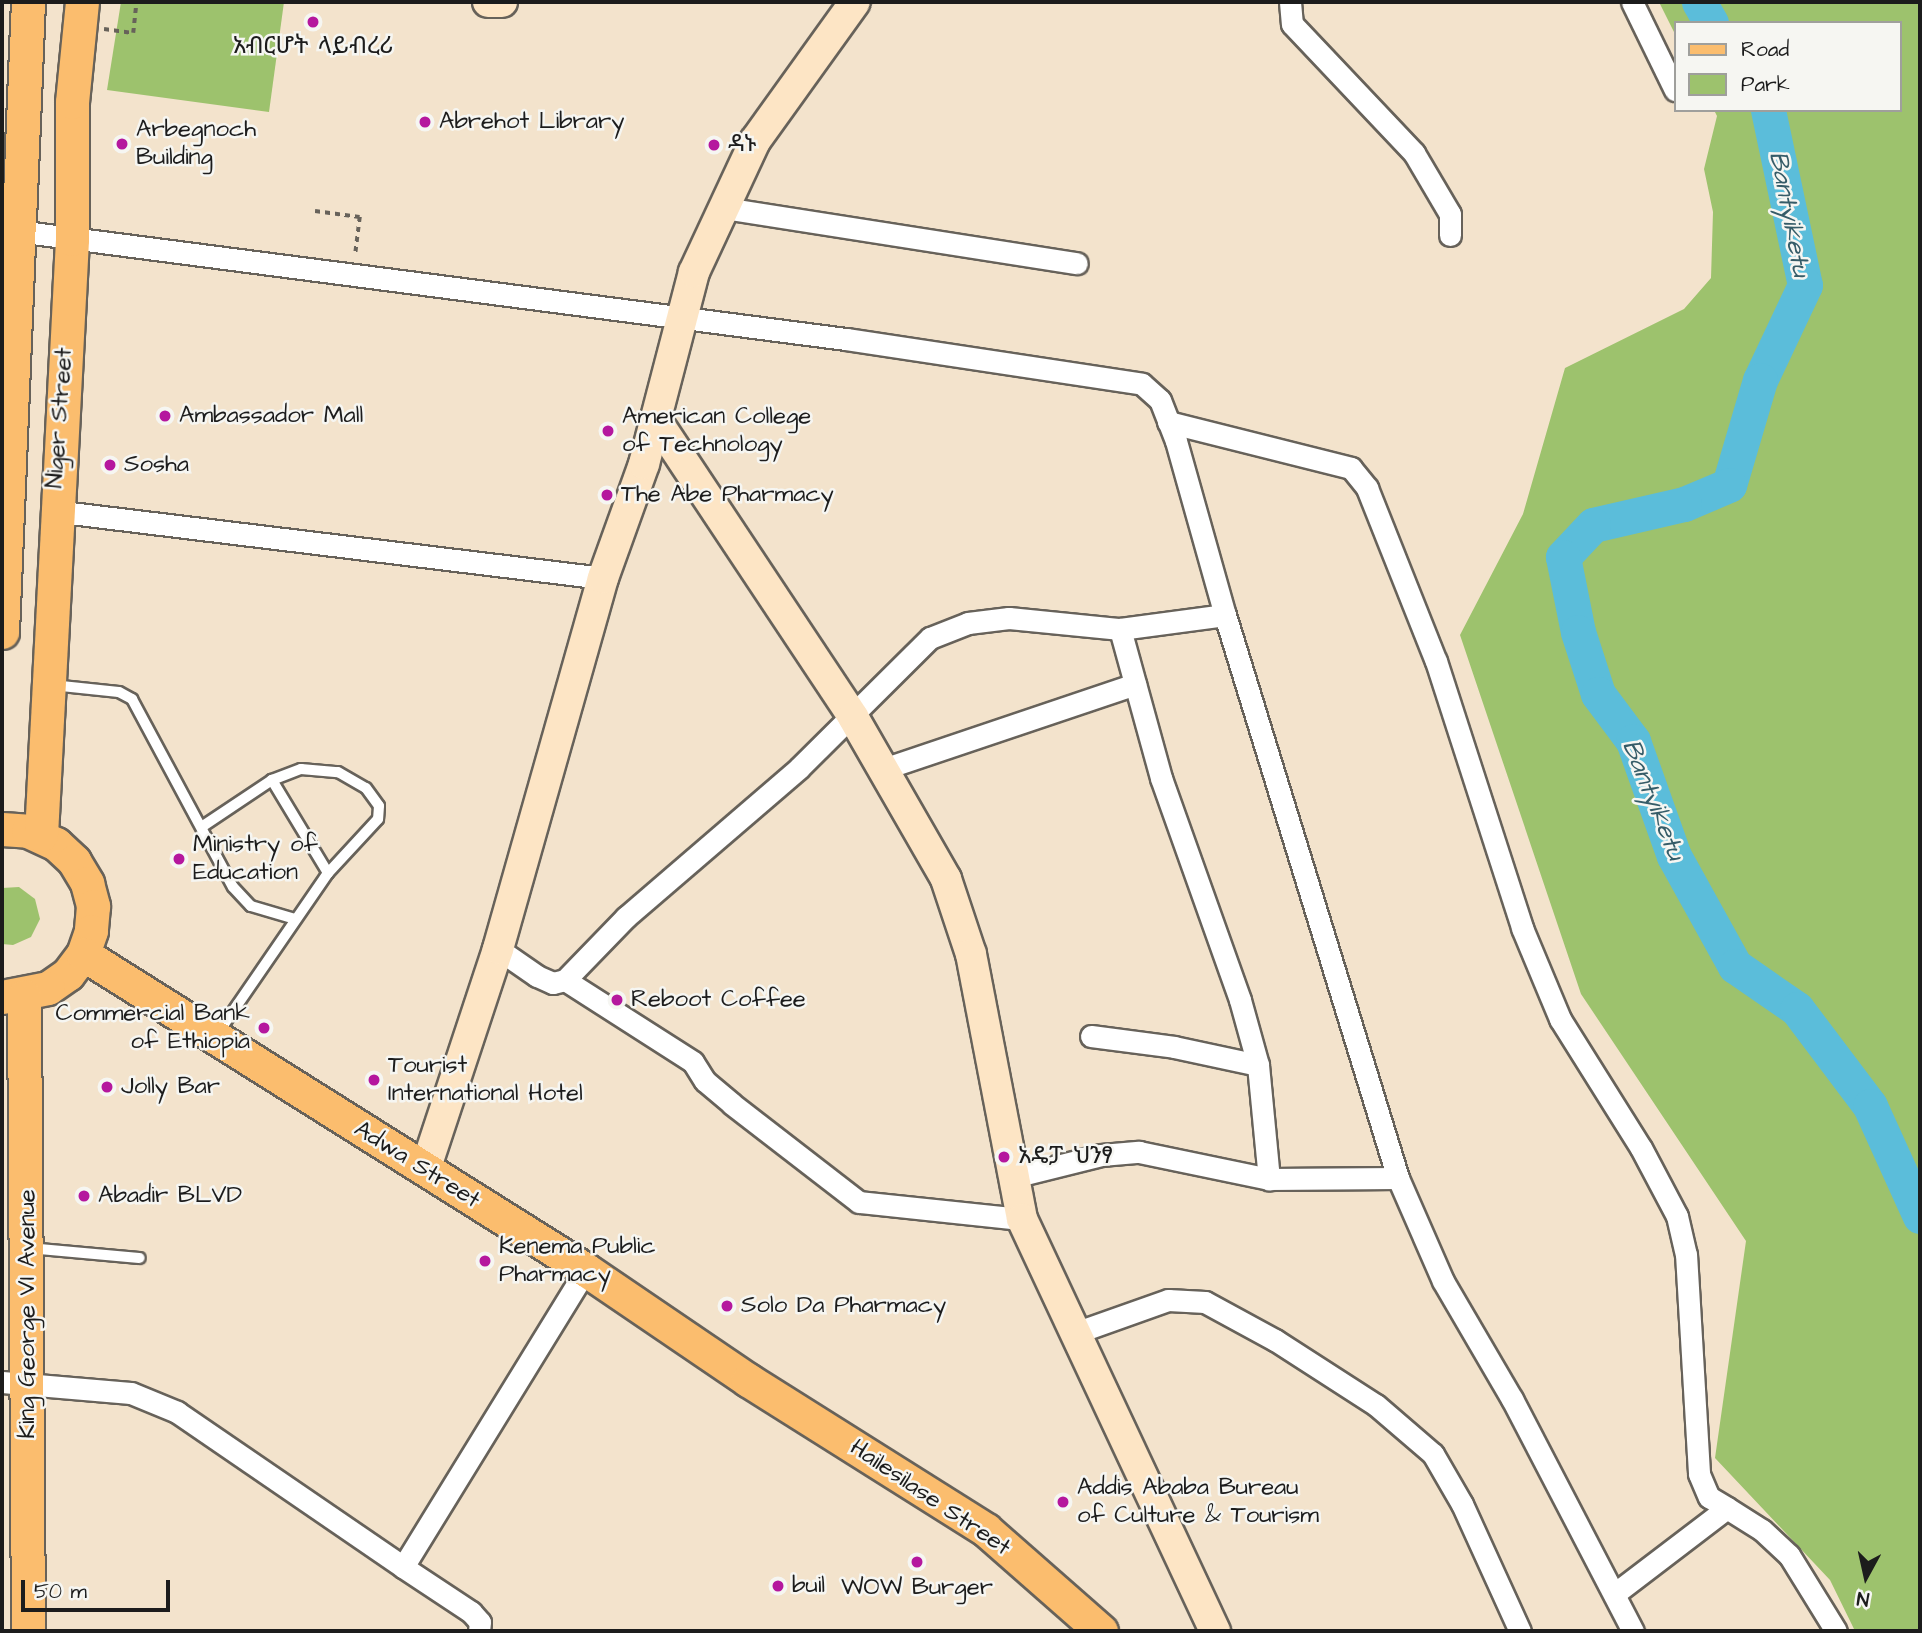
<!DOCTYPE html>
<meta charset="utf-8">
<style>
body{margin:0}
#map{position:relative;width:1922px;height:1633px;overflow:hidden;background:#f3e3cc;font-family:"Architects Daughter","Noto Sans Ethiopic",sans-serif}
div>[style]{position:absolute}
.green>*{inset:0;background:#9dc26d}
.river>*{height:35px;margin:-17.5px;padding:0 17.5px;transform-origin:17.5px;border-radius:17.5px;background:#5bbdda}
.path>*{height:3.5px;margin-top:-1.75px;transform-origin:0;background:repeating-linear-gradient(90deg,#67625a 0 5px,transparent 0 10px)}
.roads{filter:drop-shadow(2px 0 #67625a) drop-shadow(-2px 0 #67625a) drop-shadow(0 2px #67625a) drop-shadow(0 -2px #67625a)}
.lane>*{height:10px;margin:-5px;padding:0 5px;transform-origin:5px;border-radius:5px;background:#fff}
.street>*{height:21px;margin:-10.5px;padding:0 10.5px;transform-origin:10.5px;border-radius:10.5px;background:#fff}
.secondary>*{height:30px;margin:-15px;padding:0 15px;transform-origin:15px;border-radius:15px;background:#fde5c5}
.primary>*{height:33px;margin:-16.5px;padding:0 16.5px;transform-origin:16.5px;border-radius:16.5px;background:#fbbd6e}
.dots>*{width:19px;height:19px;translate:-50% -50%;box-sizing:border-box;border:4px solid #f6f6f2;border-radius:50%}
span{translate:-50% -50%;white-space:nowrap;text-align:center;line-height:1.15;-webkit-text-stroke:5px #f6f6f2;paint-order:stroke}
.poi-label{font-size:24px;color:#1c1c1c}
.left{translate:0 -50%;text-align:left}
.right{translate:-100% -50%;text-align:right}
.street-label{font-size:24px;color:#1c1c1c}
.water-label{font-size:26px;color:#355c68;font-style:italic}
.frame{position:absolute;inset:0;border:4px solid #1c1c1c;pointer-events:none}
.legend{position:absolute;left:1674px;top:21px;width:228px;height:91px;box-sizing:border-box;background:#f6f6f2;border:2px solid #9f9f9c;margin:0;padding:9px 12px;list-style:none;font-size:21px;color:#1c1c1c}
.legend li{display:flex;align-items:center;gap:14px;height:35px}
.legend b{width:35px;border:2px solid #9f9f9c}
.north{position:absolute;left:1831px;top:1542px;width:70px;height:70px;-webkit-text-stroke:5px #f6f6f2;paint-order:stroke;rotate:188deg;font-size:19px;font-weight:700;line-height:28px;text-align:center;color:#1c1c1c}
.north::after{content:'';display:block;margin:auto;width:24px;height:32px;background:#1c1c1c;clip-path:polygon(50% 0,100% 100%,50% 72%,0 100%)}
.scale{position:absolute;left:21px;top:1580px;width:149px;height:32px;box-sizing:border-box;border:4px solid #1c1c1c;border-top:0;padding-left:9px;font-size:21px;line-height:24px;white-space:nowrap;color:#1c1c1c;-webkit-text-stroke:5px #f6f6f2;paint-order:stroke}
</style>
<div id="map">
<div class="green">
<i style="clip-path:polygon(121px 2px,284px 2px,269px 112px,107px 90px)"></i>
<i style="clip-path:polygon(1659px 2px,1920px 2px,1920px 1631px,1855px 1631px,1830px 1580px,1715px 1458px,1746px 1241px,1581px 994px,1460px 635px,1523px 514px,1565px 368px,1684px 309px,1711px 278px,1713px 212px,1704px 169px,1717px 116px,1714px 110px,1899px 110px,1899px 23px,1675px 23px,1675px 34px)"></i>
<i style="clip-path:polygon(19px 887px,35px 899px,40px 919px,31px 937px,13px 945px,2px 944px,2px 888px)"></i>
</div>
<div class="river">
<i style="left:1699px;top:2px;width:24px;rotate:60deg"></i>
<i style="left:1768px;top:110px;width:179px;rotate:78.1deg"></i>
<i style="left:1805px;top:285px;width:105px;rotate:115.3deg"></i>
<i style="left:1760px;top:380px;width:109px;rotate:106.4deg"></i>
<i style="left:1729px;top:485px;width:49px;rotate:157.1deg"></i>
<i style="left:1684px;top:504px;width:93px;rotate:167deg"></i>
<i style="left:1593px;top:525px;width:44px;rotate:133.2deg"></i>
<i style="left:1563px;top:557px;width:76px;rotate:78.7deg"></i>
<i style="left:1578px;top:632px;width:65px;rotate:72.1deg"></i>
<i style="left:1598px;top:694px;width:59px;rotate:53.3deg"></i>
<i style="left:1633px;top:741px;width:122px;rotate:70.4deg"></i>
<i style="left:1674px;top:856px;width:126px;rotate:61deg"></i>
<i style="left:1735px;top:966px;width:75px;rotate:34.7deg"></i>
<i style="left:1797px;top:1009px;width:121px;rotate:53deg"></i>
<i style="left:1870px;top:1106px;width:121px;rotate:65.6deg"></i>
</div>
<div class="path">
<i style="left:104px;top:29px;width:29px;rotate:8deg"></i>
<i style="left:133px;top:33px;width:31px;rotate:-84deg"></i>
<i style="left:315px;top:211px;width:45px;rotate:7.6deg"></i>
<i style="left:360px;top:217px;width:39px;rotate:97deg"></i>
</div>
<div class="roads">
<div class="lane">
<i style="left:52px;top:685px;width:67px;rotate:6deg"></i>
<i style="left:119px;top:692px;width:15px;rotate:28deg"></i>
<i style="left:132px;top:699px;width:213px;rotate:61.8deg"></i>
<i style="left:233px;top:887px;width:26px;rotate:47deg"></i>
<i style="left:251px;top:906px;width:46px;rotate:16.5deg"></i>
<i style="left:203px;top:826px;width:83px;rotate:-33.7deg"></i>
<i style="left:272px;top:780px;width:31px;rotate:-21deg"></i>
<i style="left:301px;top:769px;width:37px;rotate:5deg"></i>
<i style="left:338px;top:772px;width:32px;rotate:30deg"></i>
<i style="left:366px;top:788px;width:22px;rotate:54deg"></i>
<i style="left:379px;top:806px;width:13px;rotate:94deg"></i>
<i style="left:378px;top:819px;width:74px;rotate:132.8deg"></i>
<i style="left:218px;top:1033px;width:194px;rotate:-55.5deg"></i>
<i style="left:328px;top:873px;width:109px;rotate:-121.1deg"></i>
<i style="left:28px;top:1248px;width:112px;rotate:5.1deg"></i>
</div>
<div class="street">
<i style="left:1290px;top:2px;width:22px;rotate:85deg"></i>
<i style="left:1292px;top:24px;width:178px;rotate:46.6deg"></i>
<i style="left:1414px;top:153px;width:71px;rotate:59.5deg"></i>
<i style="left:1450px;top:214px;width:21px;rotate:90deg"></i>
<i style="left:1632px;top:2px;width:98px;rotate:64deg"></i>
<i style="left:724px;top:208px;width:357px;rotate:8.9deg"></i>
<i style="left:2px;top:229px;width:851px;rotate:7.43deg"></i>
<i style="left:846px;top:339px;width:299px;rotate:8.6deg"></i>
<i style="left:1142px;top:384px;width:24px;rotate:42deg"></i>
<i style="left:1160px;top:400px;width:44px;rotate:68.7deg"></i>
<i style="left:1176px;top:441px;width:181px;rotate:74.3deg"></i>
<i style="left:1225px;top:615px;width:589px;rotate:72.92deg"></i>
<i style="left:1398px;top:1178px;width:112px;rotate:66.4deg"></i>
<i style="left:1443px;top:1281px;width:137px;rotate:59.7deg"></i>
<i style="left:1512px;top:1399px;width:262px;rotate:62.5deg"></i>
<i style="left:1168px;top:422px;width:189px;rotate:14.1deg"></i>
<i style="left:1351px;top:468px;width:26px;rotate:51deg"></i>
<i style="left:1367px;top:488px;width:186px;rotate:68.3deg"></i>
<i style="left:1436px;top:661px;width:281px;rotate:72.1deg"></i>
<i style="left:1522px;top:928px;width:99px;rotate:67.3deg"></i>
<i style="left:1560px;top:1019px;width:152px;rotate:57.9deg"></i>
<i style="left:1641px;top:1148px;width:77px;rotate:62.1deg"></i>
<i style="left:1677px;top:1216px;width:39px;rotate:77deg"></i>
<i style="left:1686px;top:1254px;width:220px;rotate:86.6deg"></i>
<i style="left:1699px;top:1474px;width:25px;rotate:67deg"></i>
<i style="left:1709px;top:1497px;width:21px;rotate:31deg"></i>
<i style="left:1727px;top:1508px;width:142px;rotate:142.7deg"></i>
<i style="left:54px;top:511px;width:553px;rotate:6.96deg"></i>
<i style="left:1120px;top:629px;width:155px;rotate:74.6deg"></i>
<i style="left:1161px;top:778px;width:236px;rotate:70.4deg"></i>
<i style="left:1240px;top:1000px;width:67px;rotate:74.5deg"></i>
<i style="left:1258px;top:1065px;width:115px;rotate:84.5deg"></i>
<i style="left:883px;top:769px;width:266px;rotate:-18.6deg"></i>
<i style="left:498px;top:949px;width:47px;rotate:34.7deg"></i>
<i style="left:537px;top:976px;width:17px;rotate:24deg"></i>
<i style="left:553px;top:983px;width:12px;rotate:-14deg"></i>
<i style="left:565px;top:980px;width:88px;rotate:-45.9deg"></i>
<i style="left:626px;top:917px;width:228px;rotate:-40.7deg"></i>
<i style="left:799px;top:768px;width:185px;rotate:-44.8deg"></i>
<i style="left:930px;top:638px;width:41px;rotate:-21.5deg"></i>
<i style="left:968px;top:623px;width:41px;rotate:-7deg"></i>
<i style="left:1009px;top:618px;width:112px;rotate:5.7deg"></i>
<i style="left:1120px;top:629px;width:106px;rotate:-7.6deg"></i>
<i style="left:565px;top:980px;width:152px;rotate:32.6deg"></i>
<i style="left:693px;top:1062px;width:22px;rotate:58deg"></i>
<i style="left:705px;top:1081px;width:35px;rotate:40deg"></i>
<i style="left:732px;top:1104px;width:160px;rotate:37.7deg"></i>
<i style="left:859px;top:1202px;width:164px;rotate:6deg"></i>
<i style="left:1091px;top:1036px;width:84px;rotate:7.5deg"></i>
<i style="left:1174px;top:1047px;width:86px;rotate:12.1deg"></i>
<i style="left:1013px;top:1177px;width:91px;rotate:-14deg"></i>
<i style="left:1101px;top:1155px;width:38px;rotate:-5deg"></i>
<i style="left:1139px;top:1152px;width:133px;rotate:11.7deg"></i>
<i style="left:1269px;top:1179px;width:129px;rotate:-0.4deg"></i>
<i style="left:1075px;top:1333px;width:99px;rotate:-19.5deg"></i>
<i style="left:1168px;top:1300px;width:37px;rotate:3deg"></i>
<i style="left:1205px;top:1302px;width:80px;rotate:28.5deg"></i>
<i style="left:1275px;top:1340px;width:120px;rotate:32.8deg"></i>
<i style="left:1376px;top:1405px;width:75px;rotate:40.7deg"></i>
<i style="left:1433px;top:1454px;width:58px;rotate:59.9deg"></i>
<i style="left:1462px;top:1504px;width:140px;rotate:65.5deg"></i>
<i style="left:2px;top:1382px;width:129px;rotate:4.9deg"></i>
<i style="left:131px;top:1393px;width:50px;rotate:22.4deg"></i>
<i style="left:177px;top:1412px;width:274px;rotate:34.4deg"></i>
<i style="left:403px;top:1567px;width:349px;rotate:-58.4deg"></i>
<i style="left:1727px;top:1508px;width:41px;rotate:32.2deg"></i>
<i style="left:1762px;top:1530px;width:37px;rotate:43deg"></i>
<i style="left:1789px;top:1555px;width:89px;rotate:58.3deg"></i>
<i style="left:403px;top:1567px;width:82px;rotate:33.5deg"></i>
<i style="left:471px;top:1612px;width:13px;rotate:48deg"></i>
<i style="left:480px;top:1622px;width:9px;rotate:96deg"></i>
</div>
<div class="secondary">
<i style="left:488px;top:2px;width:14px"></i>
<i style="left:656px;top:420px;width:356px;rotate:56.4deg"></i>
<i style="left:853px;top:717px;width:187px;rotate:60.1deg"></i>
<i style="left:946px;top:879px;width:79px;rotate:71.6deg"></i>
<i style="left:971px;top:954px;width:270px;rotate:79.1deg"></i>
<i style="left:1022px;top:1219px;width:455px;rotate:64.9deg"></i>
<i style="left:425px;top:1170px;width:233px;rotate:-71.7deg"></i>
<i style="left:498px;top:949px;width:386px;rotate:-74.2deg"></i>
<i style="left:603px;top:578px;width:121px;rotate:-70.2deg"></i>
<i style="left:644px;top:464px;width:198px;rotate:-75.4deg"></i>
<i style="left:694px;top:272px;width:145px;rotate:-65deg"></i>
<i style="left:755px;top:141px;width:171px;rotate:-54.3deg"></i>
</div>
<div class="primary">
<i style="left:2px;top:632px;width:631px;rotate:-87.64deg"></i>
<i style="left:2px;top:829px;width:26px;rotate:4deg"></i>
<i style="left:28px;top:831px;width:31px;rotate:25deg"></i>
<i style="left:56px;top:844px;width:25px;rotate:43deg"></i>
<i style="left:74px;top:861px;width:26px;rotate:59deg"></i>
<i style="left:87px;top:883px;width:24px;rotate:75deg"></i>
<i style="left:93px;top:906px;width:25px;rotate:95deg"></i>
<i style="left:91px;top:931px;width:24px;rotate:109deg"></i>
<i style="left:83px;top:954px;width:25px;rotate:127deg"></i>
<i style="left:68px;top:974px;width:24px;rotate:145deg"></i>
<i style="left:48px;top:988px;width:47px;rotate:168.9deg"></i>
<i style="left:41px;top:835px;width:597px;rotate:-87.02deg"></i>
<i style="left:72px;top:239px;width:137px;rotate:-90deg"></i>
<i style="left:72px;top:102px;width:100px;rotate:-84.3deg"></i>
<i style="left:83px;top:954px;width:594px;rotate:32.14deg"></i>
<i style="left:586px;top:1270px;width:196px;rotate:34.2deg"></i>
<i style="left:748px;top:1380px;width:281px;rotate:32.2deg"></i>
<i style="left:986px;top:1530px;width:153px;rotate:41.3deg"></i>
<i style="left:24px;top:996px;width:635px;rotate:89.64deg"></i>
</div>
</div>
<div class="dots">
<i style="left:313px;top:22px;background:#b5179e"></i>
<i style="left:425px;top:122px;background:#b5179e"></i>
<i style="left:122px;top:144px;background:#b5179e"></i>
<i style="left:714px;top:145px;background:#b5179e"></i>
<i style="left:165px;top:416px;background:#b5179e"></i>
<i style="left:608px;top:431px;background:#b5179e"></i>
<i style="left:110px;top:465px;background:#b5179e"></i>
<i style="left:607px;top:495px;background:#b5179e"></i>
<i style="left:179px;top:859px;background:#b5179e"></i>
<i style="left:617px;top:1000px;background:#b5179e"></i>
<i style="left:264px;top:1028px;background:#b5179e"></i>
<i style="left:374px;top:1080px;background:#b5179e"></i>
<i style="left:107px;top:1087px;background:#b5179e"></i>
<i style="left:1004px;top:1157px;background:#b5179e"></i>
<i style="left:84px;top:1196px;background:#b5179e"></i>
<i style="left:485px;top:1261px;background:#b5179e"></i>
<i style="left:727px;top:1306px;background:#b5179e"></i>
<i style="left:1063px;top:1502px;background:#b5179e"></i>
<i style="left:917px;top:1562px;background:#b5179e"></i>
<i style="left:778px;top:1586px;background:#b5179e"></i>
</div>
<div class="poi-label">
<span style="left:313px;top:47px">አብርሆት ላይብረሪ</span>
<span class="left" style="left:439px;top:122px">Abrehot Library</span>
<span class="left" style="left:136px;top:144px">Arbegnoch<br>Building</span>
<span class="left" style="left:728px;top:145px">ዳኑ</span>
<span class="left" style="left:179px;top:416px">Ambassador Mall</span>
<span class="left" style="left:622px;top:431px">American College<br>of Technology</span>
<span class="left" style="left:124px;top:465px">Sosha</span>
<span class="left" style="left:621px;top:495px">The Abe Pharmacy</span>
<span class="left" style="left:193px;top:859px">Ministry of<br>Education</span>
<span class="left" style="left:631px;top:1000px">Reboot Coffee</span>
<span class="right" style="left:250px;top:1028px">Commercial Bank<br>of Ethiopia</span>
<span class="left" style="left:388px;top:1080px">Tourist<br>International Hotel</span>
<span class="left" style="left:121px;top:1087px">Jolly Bar</span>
<span class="left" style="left:1018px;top:1157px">አዴፓ ህንፃ</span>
<span class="left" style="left:98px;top:1196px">Abadir BLVD</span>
<span class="left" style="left:499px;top:1261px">Kenema Public<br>Pharmacy</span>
<span class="left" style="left:741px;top:1306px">Solo Da Pharmacy</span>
<span class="left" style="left:1077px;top:1502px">Addis Ababa Bureau<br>of Culture &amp; Tourism</span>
<span class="left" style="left:792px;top:1586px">buil</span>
<span style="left:917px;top:1588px">WOW Burger</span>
</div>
<div class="street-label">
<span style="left:60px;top:418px;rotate:-86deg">Niger Street</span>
<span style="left:417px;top:1165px;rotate:32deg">Adwa Street</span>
<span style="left:28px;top:1314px;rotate:-90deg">King George VI Avenue</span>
<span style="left:930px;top:1498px;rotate:34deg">Hailesilase Street</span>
</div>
<div class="water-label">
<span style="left:1789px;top:214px;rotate:79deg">Bantyiketu</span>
<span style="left:1653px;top:800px;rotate:68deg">Bantyiketu</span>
</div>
<div class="frame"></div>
<ul class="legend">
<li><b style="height:9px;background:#fbbd6e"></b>Road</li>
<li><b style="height:19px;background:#9dc26d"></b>Park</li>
</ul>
<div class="north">N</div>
<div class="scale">50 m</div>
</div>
